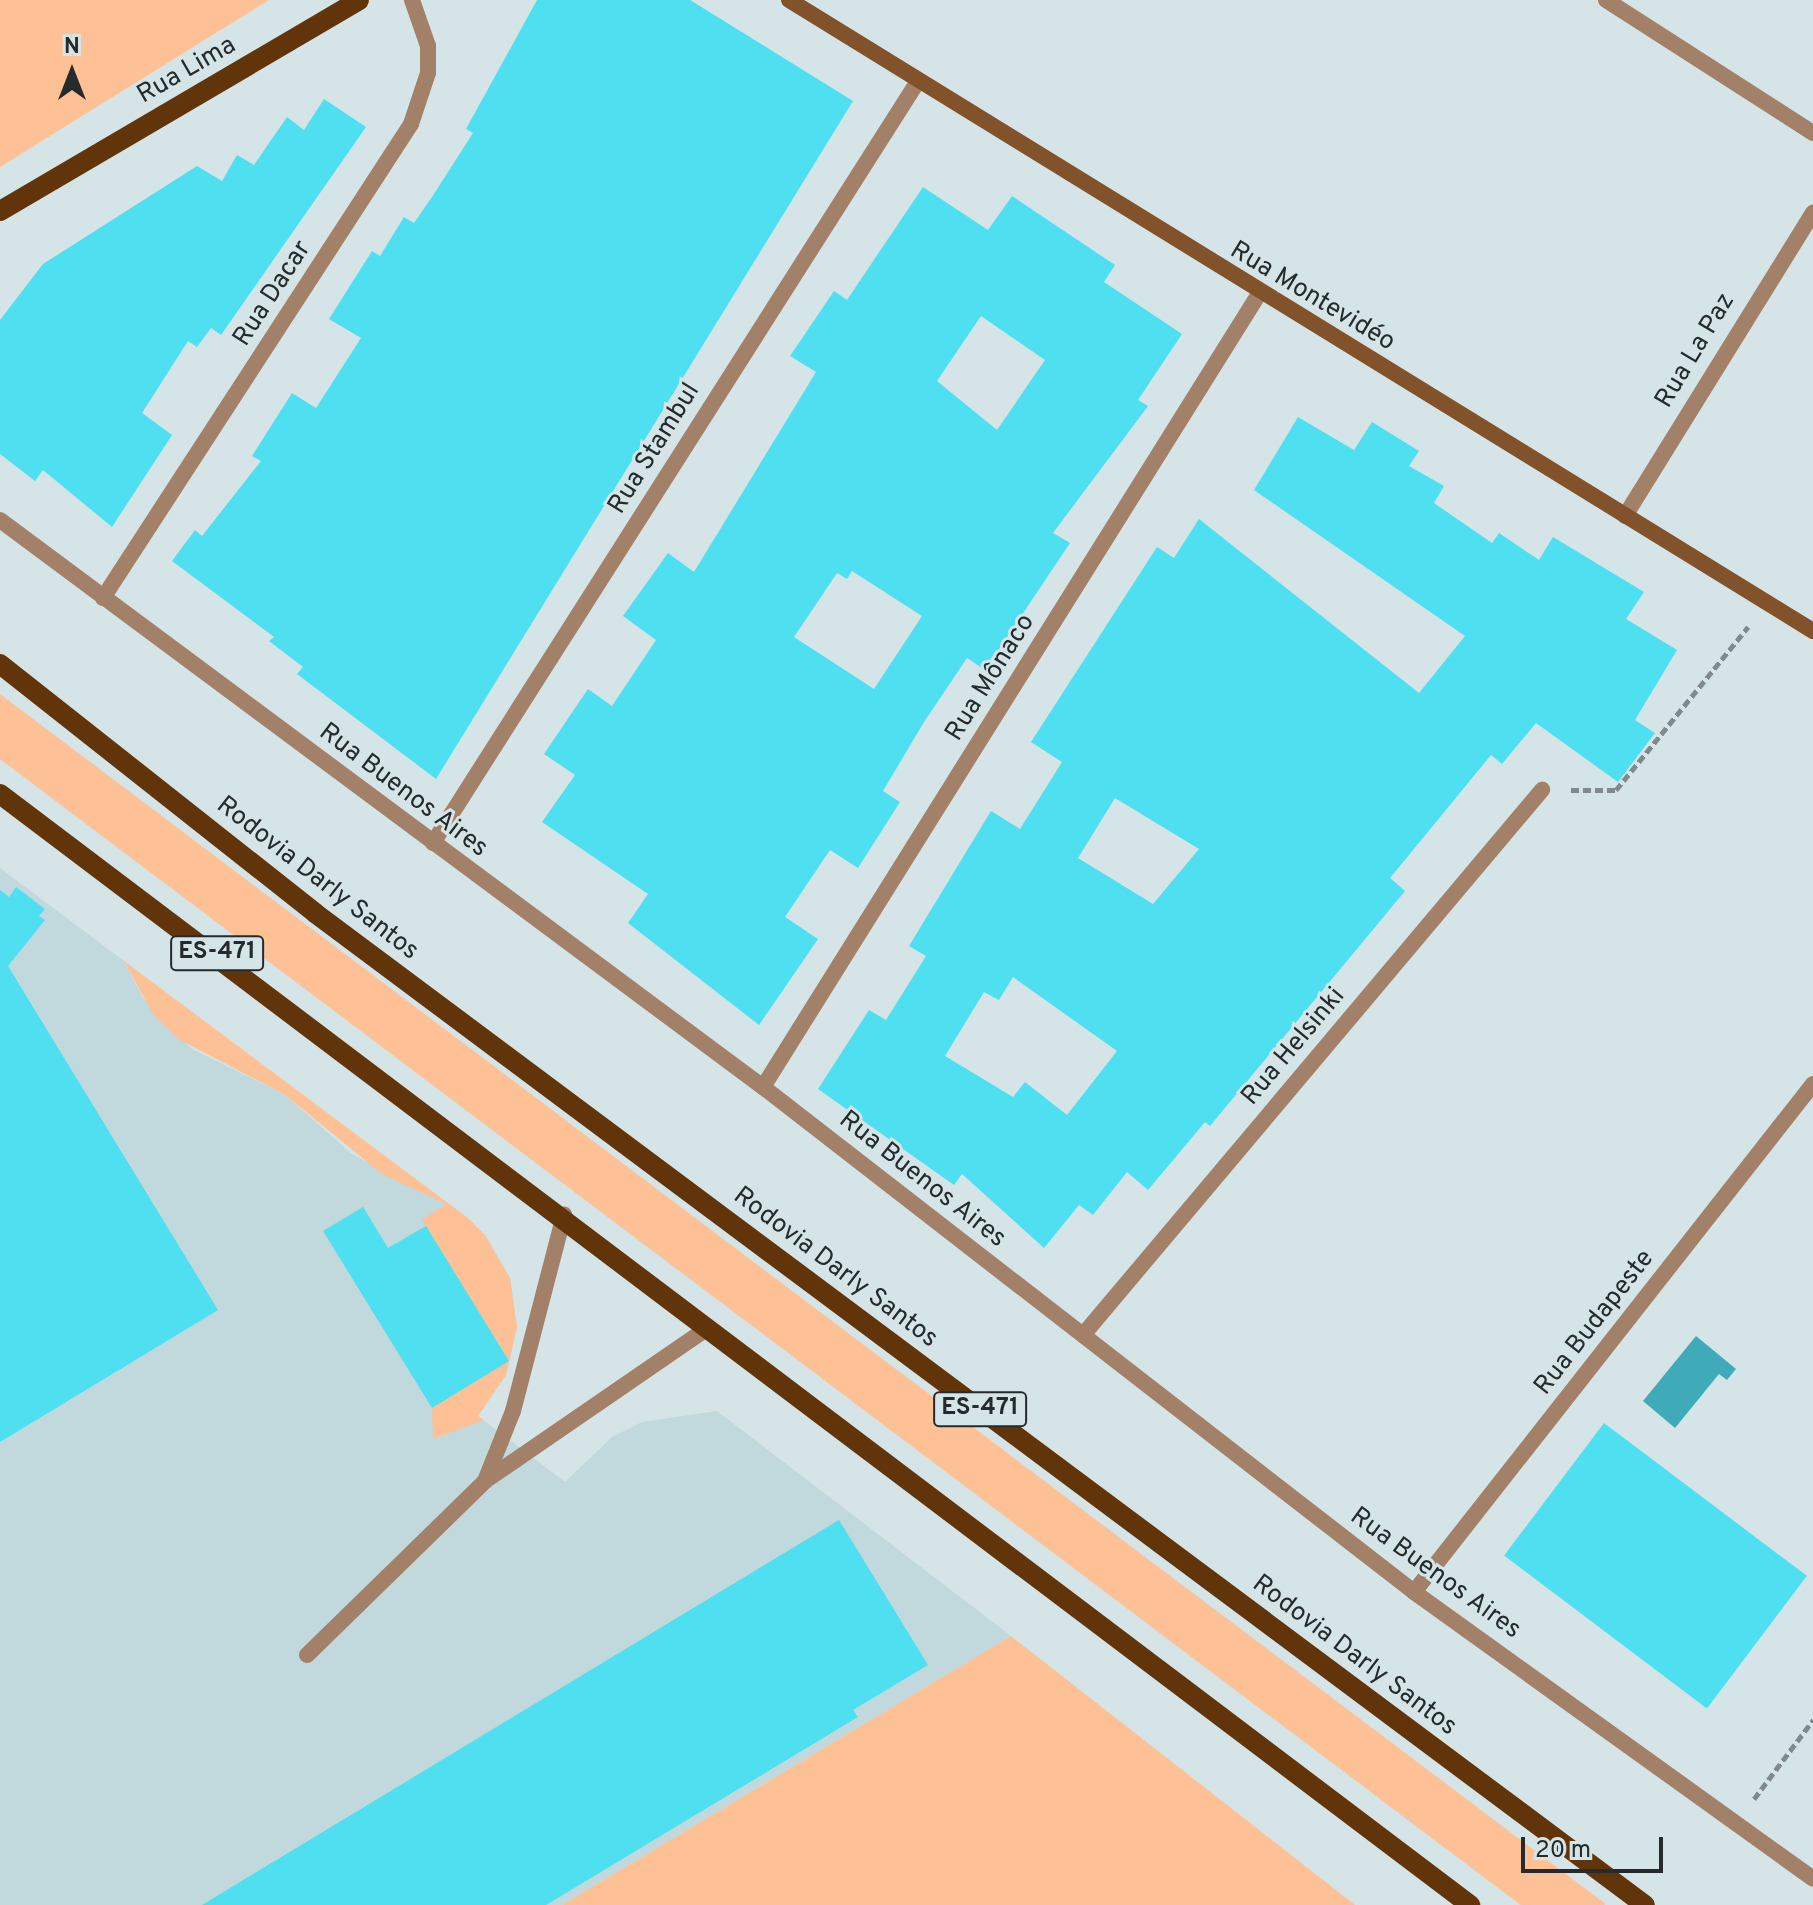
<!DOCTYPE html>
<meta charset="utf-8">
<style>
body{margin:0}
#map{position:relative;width:1813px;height:1905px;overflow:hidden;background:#d5e4e7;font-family:Overpass,sans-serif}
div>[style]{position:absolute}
.built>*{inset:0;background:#c1d8dc}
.green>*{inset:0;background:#fdc195;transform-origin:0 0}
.water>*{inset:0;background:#3fabb9}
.building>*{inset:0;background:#4edff1;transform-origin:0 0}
.path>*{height:5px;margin-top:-2.5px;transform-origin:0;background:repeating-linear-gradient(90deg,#808a8c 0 8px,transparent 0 12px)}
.lane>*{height:16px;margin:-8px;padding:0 8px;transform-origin:8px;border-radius:8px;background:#a28168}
.street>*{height:16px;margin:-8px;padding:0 8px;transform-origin:8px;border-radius:8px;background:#a28168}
.secondary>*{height:16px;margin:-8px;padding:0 8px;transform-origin:8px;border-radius:8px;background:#82522b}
.primary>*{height:20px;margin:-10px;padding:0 10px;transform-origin:10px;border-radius:10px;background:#623409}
span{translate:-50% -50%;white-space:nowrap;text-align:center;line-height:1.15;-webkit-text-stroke:6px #d5e4e7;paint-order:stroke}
.shield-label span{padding:2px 6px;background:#d5e4e7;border:2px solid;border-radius:6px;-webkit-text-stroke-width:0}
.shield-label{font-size:24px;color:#252b2c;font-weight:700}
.street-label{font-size:26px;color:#252b2c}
.north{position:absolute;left:32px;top:32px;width:80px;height:80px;-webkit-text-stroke:6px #d5e4e7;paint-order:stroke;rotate:0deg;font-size:22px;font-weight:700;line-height:32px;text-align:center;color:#252b2c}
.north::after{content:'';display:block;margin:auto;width:28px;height:36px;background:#252b2c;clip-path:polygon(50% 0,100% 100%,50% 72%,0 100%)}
.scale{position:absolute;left:1521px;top:1837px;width:142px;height:36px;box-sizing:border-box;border:4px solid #252b2c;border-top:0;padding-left:10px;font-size:24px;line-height:28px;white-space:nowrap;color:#252b2c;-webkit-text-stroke:6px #d5e4e7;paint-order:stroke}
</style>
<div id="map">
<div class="built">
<i style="clip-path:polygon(0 868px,124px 961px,143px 998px,192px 1049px,284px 1094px,352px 1154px,447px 1204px,485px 1235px,510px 1278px,517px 1327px,506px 1375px,478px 1416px,565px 1482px,612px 1437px,642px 1422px,717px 1411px,1011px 1636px,562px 1905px,0 1905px)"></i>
</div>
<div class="green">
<i style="clip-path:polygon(0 0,269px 0,0 167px)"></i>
<i style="left:0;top:694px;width:2010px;height:52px;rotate:37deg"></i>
<i style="clip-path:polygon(124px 961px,468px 1218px,485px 1235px,510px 1278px,517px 1327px,506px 1375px,478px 1416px,484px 1420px,433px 1439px,432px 1408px,509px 1361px,422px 1220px,446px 1204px,382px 1174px,284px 1094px,178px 1039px,153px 1014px)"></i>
<i style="clip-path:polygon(1011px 1636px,1355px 1905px,562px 1905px)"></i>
</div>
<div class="water">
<i style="clip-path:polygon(1696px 1336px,1736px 1369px,1727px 1380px,1719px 1374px,1675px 1428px,1643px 1401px)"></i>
</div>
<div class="building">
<i style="clip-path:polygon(537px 0,690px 0,853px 101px,436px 779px,297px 674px,303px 667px,269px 641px,274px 637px,172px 561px,195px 530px,202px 536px,261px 461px,252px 456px,292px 393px,316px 408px,361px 338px,329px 319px,372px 251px,380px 256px,404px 217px,414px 223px,432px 197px,473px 133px,466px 129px)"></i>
<i style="clip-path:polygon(324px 99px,366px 127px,221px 335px,211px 328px,197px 347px,188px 341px,142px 413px,172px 435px,112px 527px,43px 470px,35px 481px,0 454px,0 320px,43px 264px,197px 166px,222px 181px,237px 155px,254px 165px,287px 117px,304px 130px)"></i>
<i style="clip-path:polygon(evenodd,923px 187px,988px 230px,1012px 196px,1115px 265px,1104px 282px,1182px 334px,1138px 400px,1148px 406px,1053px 533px,1070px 543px,985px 670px,967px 658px,924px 722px,883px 791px,900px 802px,858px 868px,830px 850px,785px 917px,818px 939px,759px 1025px,628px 923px,648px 894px,542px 822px,575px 775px,544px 754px,588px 689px,612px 706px,656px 640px,623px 616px,668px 553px,694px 572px,816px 372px,790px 356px,834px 291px,847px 300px,923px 187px,981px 316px,1045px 360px,997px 430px,937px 381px,981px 316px,923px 187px,852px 571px,922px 616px,874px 689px,794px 637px,837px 573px,847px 579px,852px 571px)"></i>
<i style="clip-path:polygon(evenodd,1298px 417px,1354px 450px,1372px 422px,1419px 451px,1409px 466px,1444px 486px,1434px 503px,1492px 543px,1499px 533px,1539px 560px,1553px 537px,1644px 592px,1626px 619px,1677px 650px,1635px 720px,1655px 733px,1618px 782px,1536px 723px,1502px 764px,1491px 755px,1390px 878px,1405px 891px,1210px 1126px,1205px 1122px,1148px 1190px,1127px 1172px,1093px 1215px,1079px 1205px,1044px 1248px,962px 1174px,954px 1185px,818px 1089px,869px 1010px,886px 1020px,926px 956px,909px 946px,991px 811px,1020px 829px,1062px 762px,1031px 742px,1157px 547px,1174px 558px,1199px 519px,1419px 693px,1465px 636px,1254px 490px,1298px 417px,1115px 798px,1199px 849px,1153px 904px,1078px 858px,1115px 798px,1298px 417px,1013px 977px,1117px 1051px,1067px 1115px,1025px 1082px,1013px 1097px,945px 1056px,984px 992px,999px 1000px,1013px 977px)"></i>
<i style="clip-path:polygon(16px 887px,45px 909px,39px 916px,45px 920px,8px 966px,218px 1310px,0 1442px,0 890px,9px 897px)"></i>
<i style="clip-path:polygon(363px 1207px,388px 1248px,426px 1226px,509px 1361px,432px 1408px,323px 1231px)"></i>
<i style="left:1604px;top:1423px;width:254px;height:166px;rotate:37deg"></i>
<i style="clip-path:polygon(839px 1520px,928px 1665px,853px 1710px,858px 1717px,546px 1905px,202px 1905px)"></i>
</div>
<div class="path">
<i style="left:1571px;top:790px;width:45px"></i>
<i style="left:1616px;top:790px;width:210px;rotate:-51deg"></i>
<i style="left:1754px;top:1799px;width:99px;rotate:-53.2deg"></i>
</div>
<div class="lane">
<i style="left:485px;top:1481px;width:270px;rotate:-34.5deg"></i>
<i style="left:307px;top:1655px;width:249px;rotate:-44.3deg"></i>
<i style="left:485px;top:1481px;width:75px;rotate:-68.2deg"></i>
<i style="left:513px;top:1411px;width:203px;rotate:-75.4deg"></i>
</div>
<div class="street">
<i style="left:1606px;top:0;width:246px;rotate:32.7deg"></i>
<i style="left:1625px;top:516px;width:357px;rotate:-58.2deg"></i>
<i style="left:0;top:520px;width:951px;rotate:36.62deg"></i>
<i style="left:763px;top:1087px;width:824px;rotate:37.8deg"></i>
<i style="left:1414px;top:1592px;width:491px;rotate:35.7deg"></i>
<i style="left:103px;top:598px;width:565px;rotate:-56.98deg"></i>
<i style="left:411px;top:124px;width:54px;rotate:-71.6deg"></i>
<i style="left:428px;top:73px;width:27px;rotate:-90deg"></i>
<i style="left:428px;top:46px;width:49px;rotate:-109.2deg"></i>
<i style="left:433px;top:843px;width:903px;rotate:-57.52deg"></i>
<i style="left:763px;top:1087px;width:935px;rotate:-57.98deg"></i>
<i style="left:1083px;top:1335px;width:713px;rotate:-49.9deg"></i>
<i style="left:1414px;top:1592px;width:646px;rotate:-51.85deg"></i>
</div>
<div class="secondary">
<i style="left:789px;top:0;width:1203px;rotate:31.64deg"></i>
</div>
<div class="primary">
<i style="left:0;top:211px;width:416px;rotate:-30.4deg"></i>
<i style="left:0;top:664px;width:402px;rotate:38.3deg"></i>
<i style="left:315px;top:913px;width:1659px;rotate:36.72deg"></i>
<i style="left:0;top:794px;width:1843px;rotate:37.08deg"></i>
</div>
<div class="shield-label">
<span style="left:217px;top:953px">ES-471</span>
<span style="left:980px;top:1409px">ES-471</span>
</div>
<div class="street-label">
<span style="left:187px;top:71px;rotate:-30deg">Rua Lima</span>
<span style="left:273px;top:294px;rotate:-57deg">Rua Dacar</span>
<span style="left:1312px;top:297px;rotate:31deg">Rua Montevidéo</span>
<span style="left:1696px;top:351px;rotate:-59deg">Rua La Paz</span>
<span style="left:655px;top:449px;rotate:-58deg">Rua Stambul</span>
<span style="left:991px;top:678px;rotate:-58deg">Rua Mônaco</span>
<span style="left:403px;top:791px;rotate:37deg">Rua Buenos Aires</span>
<span style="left:317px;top:879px;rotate:38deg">Rodovia Darly Santos</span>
<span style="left:1294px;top:1047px;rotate:-50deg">Rua Helsinki</span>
<span style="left:922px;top:1180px;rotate:38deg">Rua Buenos Aires</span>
<span style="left:835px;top:1268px;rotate:37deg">Rodovia Darly Santos</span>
<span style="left:1595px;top:1323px;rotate:-52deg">Rua Budapeste</span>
<span style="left:1435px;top:1574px;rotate:36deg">Rua Buenos Aires</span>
<span style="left:1354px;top:1656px;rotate:37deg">Rodovia Darly Santos</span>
</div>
<div class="north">N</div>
<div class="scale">20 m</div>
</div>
